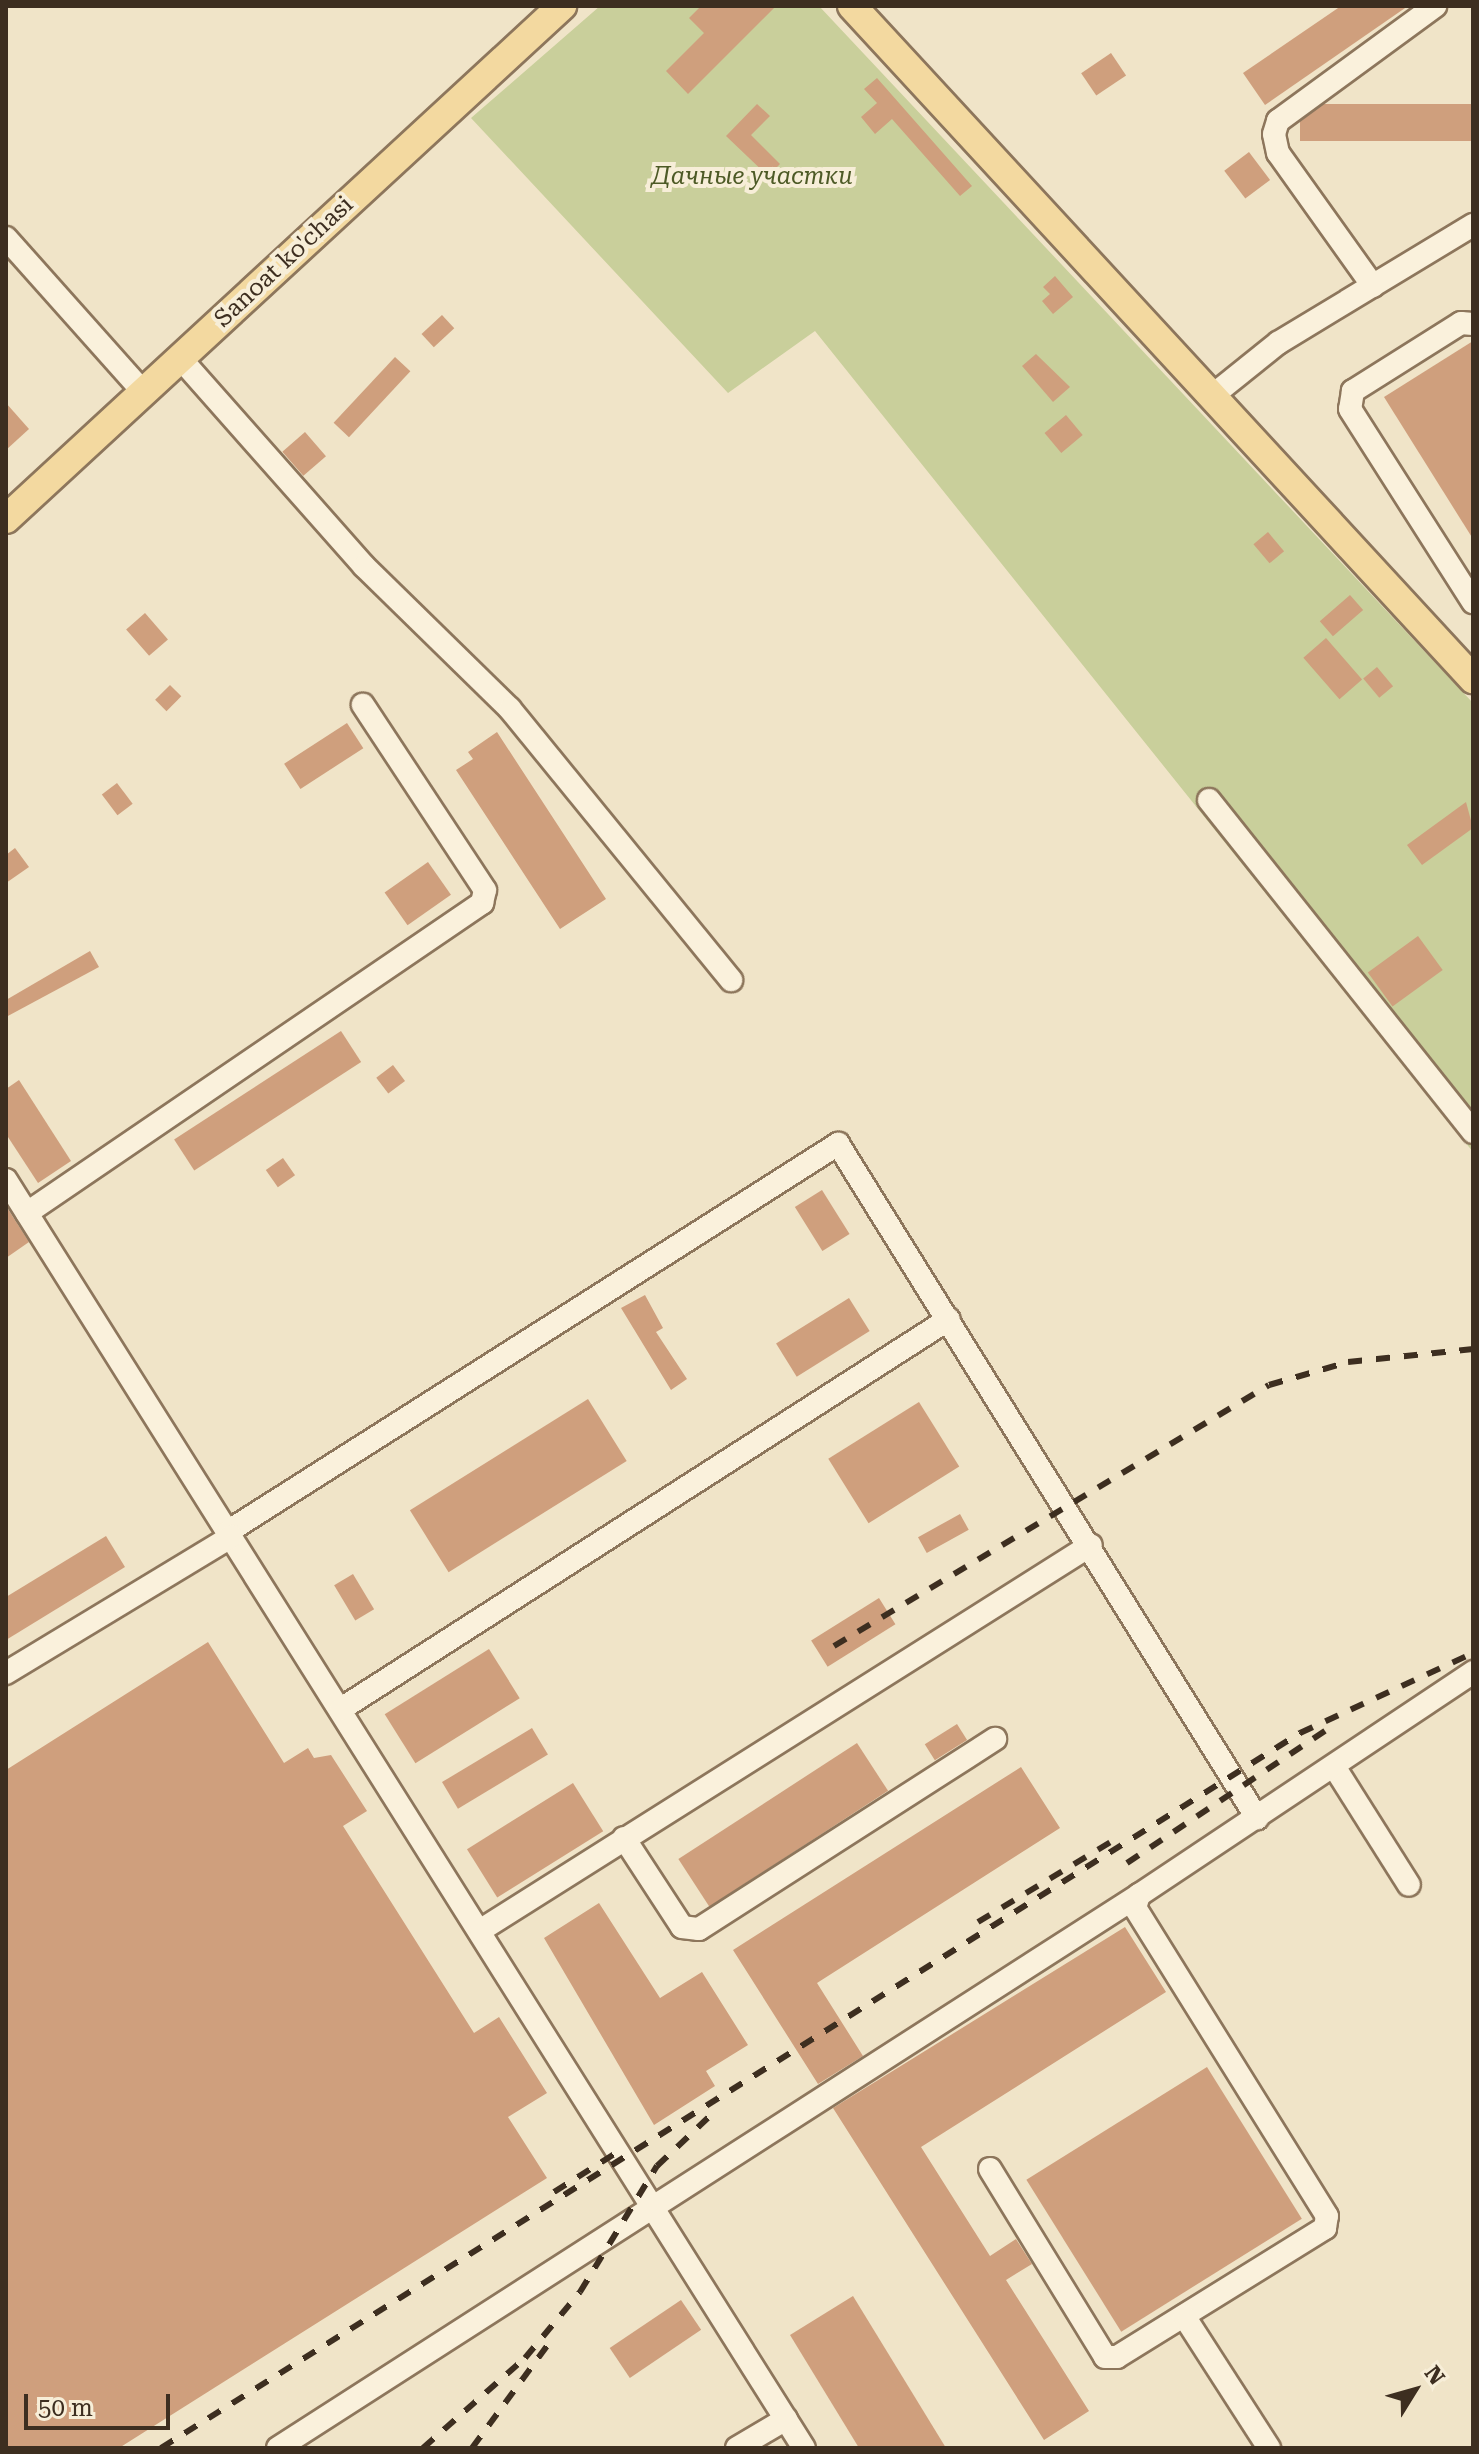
<!DOCTYPE html>
<meta charset="utf-8">
<style>
body{margin:0}
#map{position:relative;width:1479px;height:2454px;overflow:hidden;background:#f0e4c8;font-family:"Roboto Serif",serif}
div>[style]{position:absolute}
.green>*{inset:0;background:#c9cf9b}
.building>*{inset:0;background:#cf9f7d;transform-origin:0 0}
.roads{filter:drop-shadow(2px 0 #8d765c) drop-shadow(-2px 0 #8d765c) drop-shadow(0 2px #8d765c) drop-shadow(0 -2px #8d765c)}
.minor>*{height:22px;margin:-11px;padding:0 11px;transform-origin:11px;border-radius:11px;background:#faf1dc}
.major>*{height:28px;margin:-14px;padding:0 14px;transform-origin:14px;border-radius:14px;background:#f3d9a0}
.rail>*{height:6px;margin-top:-3px;transform-origin:0;background:repeating-linear-gradient(90deg,#3d2e20 0 14px,transparent 0 28px)}
span{translate:-50% -50%;white-space:nowrap;text-align:center;line-height:1.15;-webkit-text-stroke:8px #f7eed8;paint-order:stroke}
.park-label{font-size:24px;color:#4d5a26;font-style:italic}
.street-label{font-size:24px;color:#3d2e20}
.frame{position:absolute;inset:0;border:8px solid #3d2e20;pointer-events:none}
.north{position:absolute;left:1375px;top:2350px;width:80px;height:80px;-webkit-text-stroke:6px #f7eed8;paint-order:stroke;rotate:53deg;font-size:22px;font-weight:700;line-height:32px;text-align:center;color:#3d2e20}
.north::after{content:'';display:block;margin:auto;width:28px;height:36px;background:#3d2e20;clip-path:polygon(50% 0,100% 100%,50% 72%,0 100%)}
.scale{position:absolute;left:24px;top:2394px;width:146px;height:36px;box-sizing:border-box;border:4px solid #3d2e20;border-top:0;padding-left:10px;font-size:24px;line-height:28px;white-space:nowrap;color:#3d2e20;-webkit-text-stroke:6px #f7eed8;paint-order:stroke}
</style>
<div id="map">
<div class="green">
<i style="clip-path:polygon(600px 6px,819px 6px,1473px 703px,1473px 1152px,815px 331px,728px 393px,471px 118px)"></i>
</div>
<div class="building">
<i style="clip-path:polygon(701px 6px,776px 6px,688px 94px,666px 71px,704px 33px,689px 18px)"></i>
<i style="clip-path:polygon(1341px 6px,1408px 6px,1265px 105px,1243px 73px)"></i>
<i style="left:1111px;top:53px;width:27px;height:36px;rotate:56deg"></i>
<i style="clip-path:polygon(877px 78px,972px 186px,960px 196px,892px 119px,875px 134px,861px 117px,877px 103px,864px 89px)"></i>
<i style="clip-path:polygon(757px 104px,770px 116px,751px 135px,780px 164px,768px 176px,726px 136px)"></i>
<i style="left:1473px;top:104px;width:37px;height:173px;rotate:90deg"></i>
<i style="left:1249px;top:152px;width:35px;height:31px;rotate:53deg"></i>
<i style="clip-path:polygon(1055px 276px,1073px 297px,1053px 314px,1042px 301px,1050px 294px,1043px 287px)"></i>
<i style="left:442px;top:315px;width:18px;height:28px;rotate:47deg"></i>
<i style="clip-path:polygon(1473px 341px,1473px 539px,1384px 397px)"></i>
<i style="clip-path:polygon(1036px 354px,1070px 387px,1053px 402px,1022px 366px)"></i>
<i style="left:395px;top:357px;width:21px;height:90px;rotate:43deg"></i>
<i style="clip-path:polygon(6px 403px,29px 429px,6px 450px)"></i>
<i style="left:1066px;top:415px;width:26px;height:28px;rotate:50deg"></i>
<i style="left:305px;top:432px;width:32px;height:30px;rotate:49deg"></i>
<i style="left:1268px;top:532px;width:25px;height:19px;rotate:50deg"></i>
<i style="left:1350px;top:595px;width:20px;height:40px;rotate:49deg"></i>
<i style="left:145px;top:613px;width:35px;height:25px;rotate:49deg"></i>
<i style="left:1326px;top:638px;width:55px;height:30px;rotate:49deg"></i>
<i style="left:1377px;top:667px;width:25px;height:18px;rotate:50deg"></i>
<i style="left:170px;top:685px;width:16px;height:21px;rotate:45deg"></i>
<i style="left:347px;top:723px;width:30px;height:75px;rotate:57deg"></i>
<i style="clip-path:polygon(497px 732px,606px 899px,560px 929px,456px 770px,473px 759px,468px 752px)"></i>
<i style="left:117px;top:783px;width:26px;height:19px;rotate:53deg"></i>
<i style="clip-path:polygon(1466px 802px,1473px 828px,1422px 865px,1407px 845px)"></i>
<i style="clip-path:polygon(15px 848px,29px 867px,6px 883px,6px 855px)"></i>
<i style="left:428px;top:862px;width:40px;height:53px;rotate:55deg"></i>
<i style="left:1418px;top:936px;width:42px;height:62px;rotate:54deg"></i>
<i style="clip-path:polygon(90px 951px,99px 967px,6px 1017px,6px 1000px)"></i>
<i style="left:341px;top:1031px;width:37px;height:199px;rotate:57deg"></i>
<i style="left:393px;top:1065px;width:20px;height:21px;rotate:53deg"></i>
<i style="clip-path:polygon(19px 1080px,71px 1161px,38px 1183px,6px 1134px,6px 1089px)"></i>
<i style="left:283px;top:1158px;width:21px;height:21px;rotate:55deg"></i>
<i style="left:822px;top:1190px;width:52px;height:32px;rotate:58deg"></i>
<i style="clip-path:polygon(6px 1206px,29px 1242px,6px 1258px)"></i>
<i style="clip-path:polygon(645px 1295px,663px 1328px,656px 1332px,687px 1379px,671px 1390px,621px 1308px)"></i>
<i style="left:849px;top:1298px;width:39px;height:86px;rotate:58deg"></i>
<i style="left:588px;top:1399px;width:73px;height:210px;rotate:58deg"></i>
<i style="left:919px;top:1402px;width:76px;height:107px;rotate:58deg"></i>
<i style="left:960px;top:1514px;width:18px;height:48px;rotate:61deg"></i>
<i style="clip-path:polygon(106px 1536px,125px 1567px,6px 1640px,6px 1597px)"></i>
<i style="left:353px;top:1574px;width:41px;height:22px;rotate:59deg"></i>
<i style="left:879px;top:1598px;width:31px;height:80px;rotate:58deg"></i>
<i style="clip-path:polygon(208px 1642px,284px 1763px,308px 1748px,314px 1758px,331px 1755px,367px 1811px,343px 1826px,474px 2033px,499px 2017px,547px 2093px,508px 2117px,547px 2178px,119px 2448px,6px 2448px,6px 1770px)"></i>
<i style="left:489px;top:1649px;width:58px;height:123px;rotate:58deg"></i>
<i style="left:957px;top:1724px;width:19px;height:38px;rotate:58deg"></i>
<i style="left:532px;top:1728px;width:31px;height:105px;rotate:59deg"></i>
<i style="left:857px;top:1743px;width:57px;height:213px;rotate:57deg"></i>
<i style="clip-path:polygon(1021px 1767px,1060px 1828px,817px 1983px,863px 2056px,818px 2084px,733px 1950px)"></i>
<i style="left:573px;top:1783px;width:57px;height:125px;rotate:58deg"></i>
<i style="clip-path:polygon(599px 1903px,660px 1998px,702px 1972px,748px 2045px,706px 2071px,715px 2086px,654px 2125px,544px 1938px)"></i>
<i style="clip-path:polygon(1125px 1927px,1166px 1992px,921px 2147px,990px 2256px,1016px 2239px,1032px 2264px,1006px 2280px,1089px 2411px,1044px 2440px,833px 2108px)"></i>
<i style="left:1207px;top:2067px;width:179px;height:213px;rotate:58deg"></i>
<i style="clip-path:polygon(853px 2296px,946px 2448px,859px 2448px,790px 2335px)"></i>
<i style="left:681px;top:2300px;width:36px;height:86px;rotate:56deg"></i>
</div>
<div class="roads">
<div class="minor">
<i style="left:6px;top:238px;width:206px;rotate:48.3deg"></i>
<i style="left:1373px;top:286px;width:163px;rotate:-125.5deg"></i>
<i style="left:1278px;top:153px;width:19px;rotate:-102deg"></i>
<i style="left:1274px;top:134px;width:14px;rotate:-73deg"></i>
<i style="left:1278px;top:121px;width:195px;rotate:-36.2deg"></i>
<i style="left:1473px;top:324px;width:12px;rotate:-175deg"></i>
<i style="left:1461px;top:323px;width:128px;rotate:147.8deg"></i>
<i style="left:1353px;top:391px;width:18px;rotate:99deg"></i>
<i style="left:1350px;top:409px;width:229px;rotate:57.5deg"></i>
<i style="left:180px;top:358px;width:278px;rotate:48.5deg"></i>
<i style="left:364px;top:566px;width:204px;rotate:44.4deg"></i>
<i style="left:510px;top:709px;width:350px;rotate:50.8deg"></i>
<i style="left:1212px;top:396px;width:85px;rotate:-38.8deg"></i>
<i style="left:1278px;top:343px;width:228px;rotate:-31.2deg"></i>
<i style="left:1209px;top:800px;width:424px;rotate:51.5deg"></i>
<i style="left:6px;top:1180px;width:1498px;rotate:57.82deg"></i>
<i style="left:27px;top:1213px;width:551px;rotate:-34.27deg"></i>
<i style="left:482px;top:903px;width:13px;rotate:-77deg"></i>
<i style="left:485px;top:890px;width:222px;rotate:-123.4deg"></i>
<i style="left:229px;top:1531px;width:722px;rotate:-32.43deg"></i>
<i style="left:838px;top:1144px;width:794px;rotate:58.13deg"></i>
<i style="left:6px;top:1673px;width:264px;rotate:-31.2deg"></i>
<i style="left:341px;top:1709px;width:722px;rotate:-32.68deg"></i>
<i style="left:1335px;top:1768px;width:138px;rotate:57.7deg"></i>
<i style="left:624px;top:1838px;width:106px;rotate:56.9deg"></i>
<i style="left:682px;top:1927px;width:17px;rotate:7deg"></i>
<i style="left:699px;top:1929px;width:352px;rotate:-32.7deg"></i>
<i style="left:481px;top:1930px;width:721px;rotate:-32.26deg"></i>
<i style="left:990px;top:2169px;width:220px;rotate:58.5deg"></i>
<i style="left:1105px;top:2357px;width:12px"></i>
<i style="left:1117px;top:2357px;width:245px;rotate:-31.8deg"></i>
<i style="left:1325px;top:2228px;width:12px;rotate:-81deg"></i>
<i style="left:1327px;top:2216px;width:363px;rotate:-121.9deg"></i>
<i style="left:1135px;top:1908px;width:14px;rotate:-73deg"></i>
<i style="left:1139px;top:1895px;width:402px;rotate:-33.7deg"></i>
<i style="left:1184px;top:2316px;width:157px;rotate:57.2deg"></i>
<i style="left:278px;top:2448px;width:1023px;rotate:-32.71deg"></i>
<i style="left:737px;top:2448px;width:57px;rotate:-30.6deg"></i>
</div>
<div class="major">
<i style="left:852px;top:6px;width:916px;rotate:47.3deg"></i>
<i style="left:6px;top:519px;width:757px;rotate:-42.7deg"></i>
</div>
</div>
<div class="rail">
<i style="left:834px;top:1646px;width:507px;rotate:-30.96deg"></i>
<i style="left:1269px;top:1385px;width:82px;rotate:-16.2deg"></i>
<i style="left:1348px;top:1362px;width:126px;rotate:-5.9deg"></i>
<i style="left:1127px;top:1863px;width:249px;rotate:-33.7deg"></i>
<i style="left:978px;top:1922px;width:168px;rotate:-31.1deg"></i>
<i style="left:554px;top:2192px;width:83px;rotate:-32.2deg"></i>
<i style="left:161px;top:2448px;width:1345px;rotate:-32.12deg"></i>
<i style="left:1300px;top:1733px;width:191px;rotate:-24.8deg"></i>
<i style="left:423px;top:2448px;width:136px;rotate:-41.4deg"></i>
<i style="left:525px;top:2358px;width:86px;rotate:-50.2deg"></i>
<i style="left:580px;top:2292px;width:148px;rotate:-58.6deg"></i>
<i style="left:657px;top:2166px;width:76px;rotate:-43.4deg"></i>
<i style="left:472px;top:2448px;width:130px;rotate:-53.7deg"></i>
</div>
<div class="park-label">
<span style="left:752px;top:177px">Дачные участки</span>
</div>
<div class="street-label">
<span style="left:284px;top:262px;rotate:-43deg">Sanoat ko'chasi</span>
</div>
<div class="frame"></div>
<div class="north">N</div>
<div class="scale">50 m</div>
</div>
